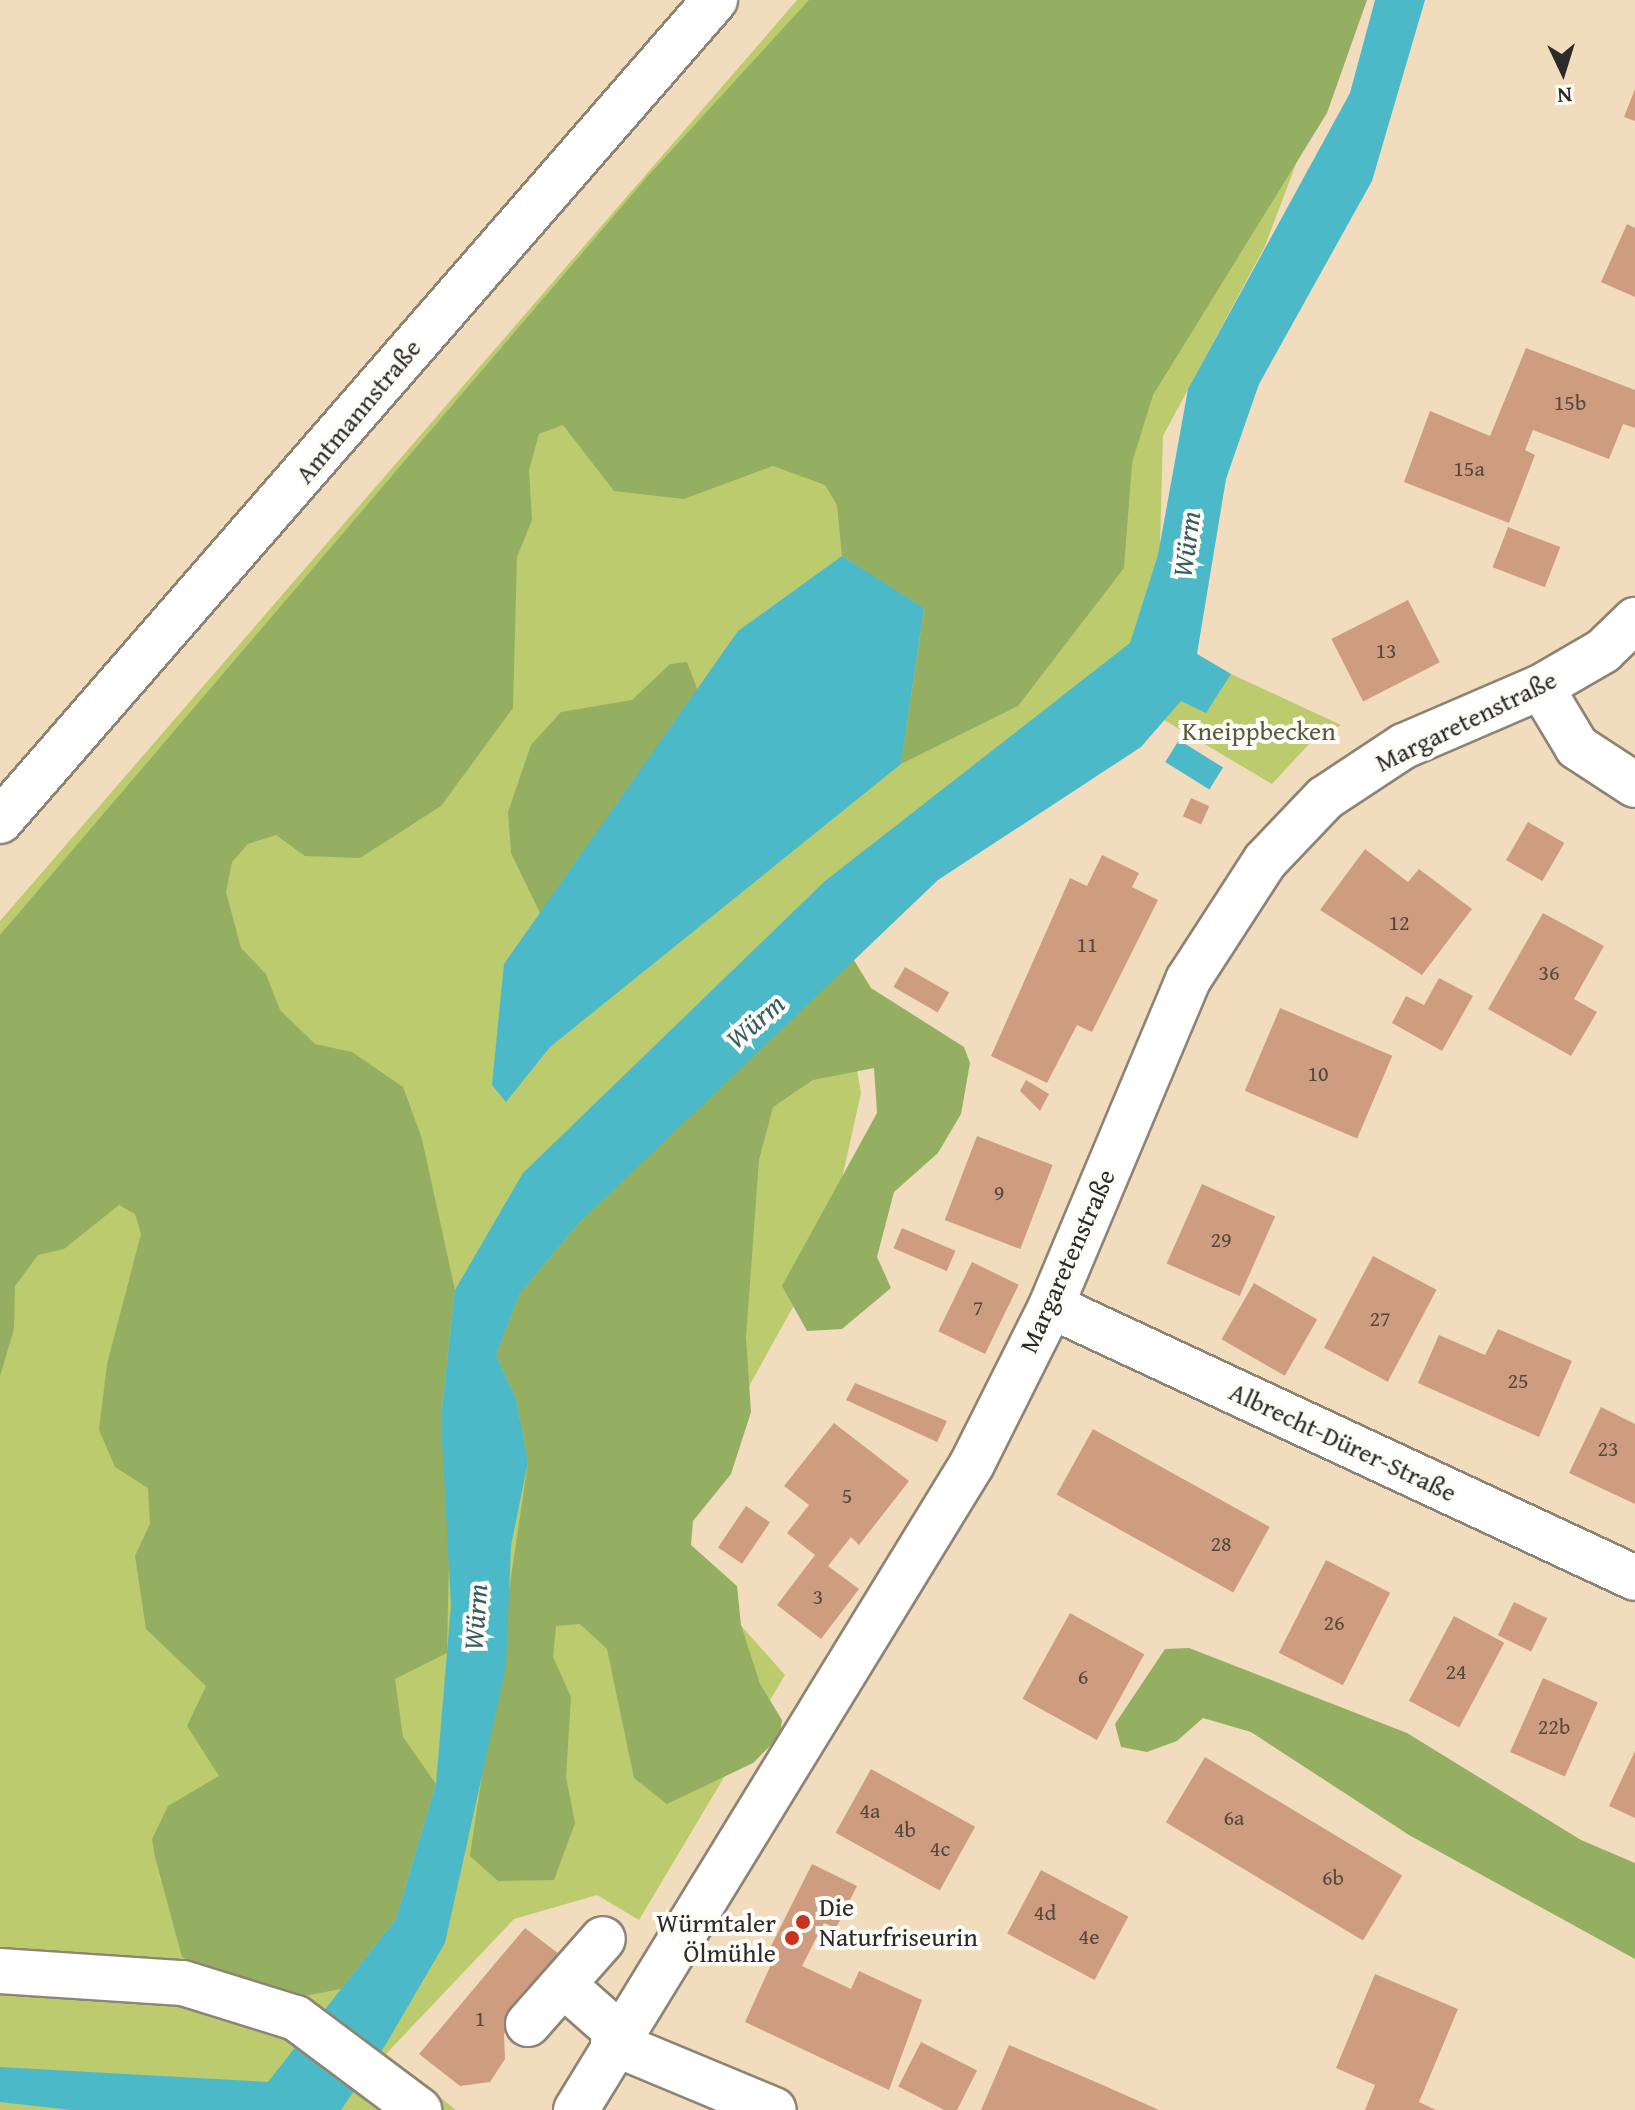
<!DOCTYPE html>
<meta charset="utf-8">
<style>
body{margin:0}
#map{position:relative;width:1635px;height:2110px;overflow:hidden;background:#f1ddbe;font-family:"Gentium Book Plus",serif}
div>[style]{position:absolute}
.green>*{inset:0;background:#bbcb6e}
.forest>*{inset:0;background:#94af61}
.water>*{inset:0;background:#4cb9c8;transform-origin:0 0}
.building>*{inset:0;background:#ce9d7f;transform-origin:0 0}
.roads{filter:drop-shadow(2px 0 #8e8474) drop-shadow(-2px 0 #8e8474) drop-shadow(0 2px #8e8474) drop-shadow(0 -2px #8e8474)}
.minor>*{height:44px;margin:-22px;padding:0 22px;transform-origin:22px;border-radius:22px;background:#fff}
.major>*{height:44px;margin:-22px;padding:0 22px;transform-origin:22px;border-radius:22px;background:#fff}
.dots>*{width:22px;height:22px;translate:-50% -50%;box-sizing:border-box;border:4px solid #fdfcf7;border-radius:50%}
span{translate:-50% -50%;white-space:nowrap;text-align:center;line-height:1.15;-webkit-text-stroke:8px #fdfcf7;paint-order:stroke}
.number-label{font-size:22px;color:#544840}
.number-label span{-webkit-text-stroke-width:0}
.street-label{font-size:26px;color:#2b2b2b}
.park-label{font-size:26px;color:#565b3f}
.poi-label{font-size:26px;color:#2b2b2b}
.left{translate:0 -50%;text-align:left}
.right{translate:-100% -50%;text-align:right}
.water-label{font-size:28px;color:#375d62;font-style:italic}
.north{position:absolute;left:1523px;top:32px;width:80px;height:80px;-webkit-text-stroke:6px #fdfcf7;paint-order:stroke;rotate:176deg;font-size:22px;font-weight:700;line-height:32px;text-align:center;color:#2b2b2b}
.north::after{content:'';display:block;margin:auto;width:28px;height:36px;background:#2b2b2b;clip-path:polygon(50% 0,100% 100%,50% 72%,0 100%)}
</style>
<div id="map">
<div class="green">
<i style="clip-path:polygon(797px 0,1358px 0,1265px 246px,1163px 436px,1158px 620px,831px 922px,861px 1093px,827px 1246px,664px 1539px,785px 1675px,639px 1920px,597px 1895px,514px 1919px,386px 2054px,456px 2110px,0 2110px,0 921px)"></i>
<i style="clip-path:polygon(1197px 654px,1231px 674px,1341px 725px,1308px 745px,1272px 784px,1164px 720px)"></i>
</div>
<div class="forest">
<i style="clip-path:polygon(809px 0,1367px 0,1327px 113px,1153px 395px,1132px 463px,1124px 568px,1018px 706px,901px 764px,924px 609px,842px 556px,837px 505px,825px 485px,773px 466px,684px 499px,614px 491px,563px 425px,539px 434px,529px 470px,532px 520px,517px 557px,513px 708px,441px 806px,360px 858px,305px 856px,276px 835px,248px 844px,232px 862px,226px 892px,241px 948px,266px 974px,280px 1010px,315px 1044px,352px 1052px,403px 1087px,422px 1139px,455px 1290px,441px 1419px,450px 1511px,447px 1653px,395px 1679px,403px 1737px,436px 1784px,396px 1919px,341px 1989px,278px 2001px,182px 1957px,155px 1857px,152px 1839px,168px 1806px,219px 1776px,187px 1726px,206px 1686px,146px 1629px,135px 1556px,150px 1524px,148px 1488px,115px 1467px,99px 1430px,107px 1364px,141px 1234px,135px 1214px,119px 1205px,64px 1249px,38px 1255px,15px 1286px,14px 1329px,0 1376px,0 935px,647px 177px)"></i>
<i style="clip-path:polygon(687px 662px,698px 691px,541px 915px,511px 853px,508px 812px,531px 745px,561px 712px,632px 700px,670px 664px)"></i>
<i style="clip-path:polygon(852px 957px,871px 988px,964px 1047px,970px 1063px,961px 1114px,938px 1153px,894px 1192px,877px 1257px,891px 1288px,842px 1329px,807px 1331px,782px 1286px,877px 1113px,874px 1068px,813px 1080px,773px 1107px,759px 1160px,746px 1337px,751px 1412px,731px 1474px,693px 1521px,691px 1545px,737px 1586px,741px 1625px,760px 1684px,782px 1720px,780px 1736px,753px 1763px,667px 1804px,634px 1778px,607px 1649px,580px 1624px,556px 1626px,553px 1657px,571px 1697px,566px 1777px,575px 1823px,554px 1880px,498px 1881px,470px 1856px,528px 1462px,516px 1399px,496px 1355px,520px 1293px,580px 1222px)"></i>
<i style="clip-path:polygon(1189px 1648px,1407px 1733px,1581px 1840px,1635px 1863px,1635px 1959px,1409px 1835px,1251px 1732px,1203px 1718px,1177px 1741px,1147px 1752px,1121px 1747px,1115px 1724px,1165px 1649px)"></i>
</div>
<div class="water">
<i style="clip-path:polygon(1375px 0,1425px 0,1372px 181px,1259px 384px,1226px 479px,1197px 654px,1231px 674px,1206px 713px,1181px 701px,1141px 747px,938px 880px,580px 1222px,520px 1293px,496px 1355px,516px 1399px,528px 1462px,511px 1546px,506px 1667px,445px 1943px,386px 2044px,341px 2110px,71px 2110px,0 2102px,0 2067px,268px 2082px,396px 1919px,436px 1784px,451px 1605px,441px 1419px,455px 1290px,523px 1173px,825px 881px,1130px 643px,1158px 555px,1188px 389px,1350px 93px)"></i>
<i style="clip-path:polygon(842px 556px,924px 608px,901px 764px,550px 1047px,506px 1102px,492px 1085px,504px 964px,738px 631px)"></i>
<i style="left:1179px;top:740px;width:52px;height:26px;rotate:32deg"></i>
</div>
<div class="building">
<i style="clip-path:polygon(1635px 89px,1635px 121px,1624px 117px)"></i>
<i style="clip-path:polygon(1627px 224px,1635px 228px,1635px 297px,1601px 282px)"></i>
<i style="clip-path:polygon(1526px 348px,1635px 390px,1635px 428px,1623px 424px,1609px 459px,1533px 430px,1525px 450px,1535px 455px,1509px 523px,1404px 482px,1430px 411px,1490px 436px)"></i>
<i style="left:1508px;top:527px;width:56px;height:43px;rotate:21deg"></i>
<i style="left:1408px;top:600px;width:70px;height:86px;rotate:63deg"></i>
<i style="left:1191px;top:798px;width:20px;height:20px;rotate:24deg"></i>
<i style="left:1528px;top:822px;width:42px;height:44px;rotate:30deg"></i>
<i style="clip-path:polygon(1365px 849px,1408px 882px,1419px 869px,1472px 909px,1422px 975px,1320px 910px)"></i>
<i style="clip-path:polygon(1102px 855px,1139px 873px,1132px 887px,1158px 900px,1092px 1032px,1077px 1025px,1047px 1083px,991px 1056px,1070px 878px,1087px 886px)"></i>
<i style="clip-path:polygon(1543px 913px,1604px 946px,1574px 999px,1597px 1012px,1571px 1056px,1488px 1009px)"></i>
<i style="left:905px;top:967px;width:51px;height:23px;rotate:30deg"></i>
<i style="clip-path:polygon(1439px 978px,1473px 996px,1442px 1051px,1392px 1023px,1406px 996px,1424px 1005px)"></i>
<i style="left:1280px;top:1008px;width:122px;height:90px;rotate:23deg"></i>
<i style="clip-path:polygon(1026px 1080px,1049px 1094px,1040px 1111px,1020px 1091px)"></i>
<i style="left:977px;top:1136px;width:81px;height:90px;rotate:21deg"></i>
<i style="left:1202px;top:1184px;width:80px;height:87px;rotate:24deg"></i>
<i style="left:902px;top:1228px;width:58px;height:22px;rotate:23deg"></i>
<i style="left:1373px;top:1256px;width:72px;height:104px;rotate:28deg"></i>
<i style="left:972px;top:1262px;width:52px;height:77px;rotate:26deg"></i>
<i style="left:1254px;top:1283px;width:73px;height:65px;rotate:30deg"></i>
<i style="clip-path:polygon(1498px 1329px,1572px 1361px,1539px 1437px,1418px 1383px,1439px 1335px,1485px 1355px)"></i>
<i style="clip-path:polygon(855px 1383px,947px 1421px,937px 1442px,846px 1400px)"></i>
<i style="clip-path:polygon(1601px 1407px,1635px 1424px,1635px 1504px,1569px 1473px)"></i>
<i style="clip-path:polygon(834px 1423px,909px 1481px,859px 1545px,851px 1537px,828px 1566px,859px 1589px,821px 1639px,777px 1605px,815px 1555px,787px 1533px,809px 1505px,784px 1486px)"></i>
<i style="left:1093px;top:1429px;width:202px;height:75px;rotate:29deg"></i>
<i style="left:746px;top:1506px;width:29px;height:50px;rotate:34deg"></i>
<i style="left:1326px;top:1560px;width:72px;height:104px;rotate:27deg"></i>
<i style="left:1514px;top:1602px;width:37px;height:37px;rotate:26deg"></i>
<i style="left:1070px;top:1613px;width:85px;height:98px;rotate:29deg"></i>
<i style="left:1454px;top:1616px;width:57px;height:96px;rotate:28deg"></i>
<i style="left:1543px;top:1678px;width:60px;height:81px;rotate:24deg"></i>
<i style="clip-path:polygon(1635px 1751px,1635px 1818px,1609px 1806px)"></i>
<i style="left:1205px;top:1757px;width:230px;height:76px;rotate:31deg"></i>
<i style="left:871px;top:1769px;width:119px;height:73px;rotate:29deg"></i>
<i style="clip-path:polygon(812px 1864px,857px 1886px,836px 1928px,824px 1923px,802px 1966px,851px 1989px,859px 1971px,922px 2000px,889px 2090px,745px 2022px,774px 1958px,767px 1954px)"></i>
<i style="left:1041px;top:1870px;width:99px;height:72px;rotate:28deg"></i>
<i style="clip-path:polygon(525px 1928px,563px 1957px,504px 2034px,505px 2059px,490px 2082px,460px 2086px,419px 2054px)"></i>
<i style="clip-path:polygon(1375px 1974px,1458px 2009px,1419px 2102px,1436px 2110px,1365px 2110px,1375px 2085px,1336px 2068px)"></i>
<i style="left:921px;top:2042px;width:63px;height:50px;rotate:27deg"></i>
<i style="clip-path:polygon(1009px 2045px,1098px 2083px,1159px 2110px,981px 2110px)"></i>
</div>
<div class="roads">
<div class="minor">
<i style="left:1541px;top:687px;width:70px;rotate:59deg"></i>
<i style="left:1577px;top:747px;width:69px;rotate:33.2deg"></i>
<i style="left:1051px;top:1306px;width:644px;rotate:24.97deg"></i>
<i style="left:0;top:1971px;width:183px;rotate:3.8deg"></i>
<i style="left:183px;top:1983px;width:118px;rotate:17.2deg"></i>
<i style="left:296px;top:2018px;width:154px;rotate:36.8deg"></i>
<i style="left:566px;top:1987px;width:71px;rotate:41.6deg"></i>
<i style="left:528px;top:2024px;width:113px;rotate:-48.6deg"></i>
<i style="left:613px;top:2043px;width:174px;rotate:22.6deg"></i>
<i style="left:576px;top:2110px;width:758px;rotate:-58.49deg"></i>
<i style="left:972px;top:1464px;width:177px;rotate:-63.4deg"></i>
<i style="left:1051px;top:1306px;width:354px;rotate:-67.2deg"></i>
<i style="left:1188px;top:980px;width:142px;rotate:-57.1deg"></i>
<i style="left:1265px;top:861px;width:87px;rotate:-46.4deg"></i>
<i style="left:1325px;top:798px;width:95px;rotate:-33.4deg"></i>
<i style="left:1404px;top:746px;width:149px;rotate:-23.3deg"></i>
<i style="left:1541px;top:687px;width:72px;rotate:-30.1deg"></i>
<i style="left:1603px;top:651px;width:45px;rotate:-44.1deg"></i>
</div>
<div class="major">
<i style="left:0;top:821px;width:1089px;rotate:-48.95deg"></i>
</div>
</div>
<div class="dots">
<i style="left:803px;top:1922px;background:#c8321e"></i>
<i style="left:792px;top:1938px;background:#c8321e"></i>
</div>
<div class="number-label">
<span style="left:1570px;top:403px">15b</span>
<span style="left:1469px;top:469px">15a</span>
<span style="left:1386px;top:651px">13</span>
<span style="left:1399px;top:923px">12</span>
<span style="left:1087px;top:945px">11</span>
<span style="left:1549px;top:973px">36</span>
<span style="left:1318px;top:1074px">10</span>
<span style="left:999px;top:1193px">9</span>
<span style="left:1221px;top:1240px">29</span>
<span style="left:978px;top:1308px">7</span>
<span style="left:1380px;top:1319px">27</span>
<span style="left:1518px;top:1381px">25</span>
<span style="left:1608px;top:1449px">23</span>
<span style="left:847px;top:1496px">5</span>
<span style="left:1221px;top:1544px">28</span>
<span style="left:818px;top:1597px">3</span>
<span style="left:1334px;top:1623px">26</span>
<span style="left:1456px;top:1672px">24</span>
<span style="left:1083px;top:1677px">6</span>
<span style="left:1554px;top:1727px">22b</span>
<span style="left:870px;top:1811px">4a</span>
<span style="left:1234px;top:1818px">6a</span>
<span style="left:905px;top:1830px">4b</span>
<span style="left:940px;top:1849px">4c</span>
<span style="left:1333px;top:1878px">6b</span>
<span style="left:1045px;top:1913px">4d</span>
<span style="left:1089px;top:1937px">4e</span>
<span style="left:480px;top:2019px">1</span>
</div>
<div class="street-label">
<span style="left:358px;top:411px;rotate:-50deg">Amtmannstraße</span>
<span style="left:1466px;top:721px;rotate:-26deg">Margaretenstraße</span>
<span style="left:1067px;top:1261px;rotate:-66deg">Margaretenstraße</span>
<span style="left:1343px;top:1442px;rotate:25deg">Albrecht-Dürer-Straße</span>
</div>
<div class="park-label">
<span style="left:1259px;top:731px">Kneippbecken</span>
</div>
<div class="poi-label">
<span class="left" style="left:819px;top:1922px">Die<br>Naturfriseurin</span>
<span class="right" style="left:776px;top:1938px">Würmtaler<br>Ölmühle</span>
</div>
<div class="water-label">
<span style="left:1186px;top:544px;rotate:-82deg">Würm</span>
<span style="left:755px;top:1021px;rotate:-41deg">Würm</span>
<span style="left:475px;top:1617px;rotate:-86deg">Würm</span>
</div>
<div class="north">N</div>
</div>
